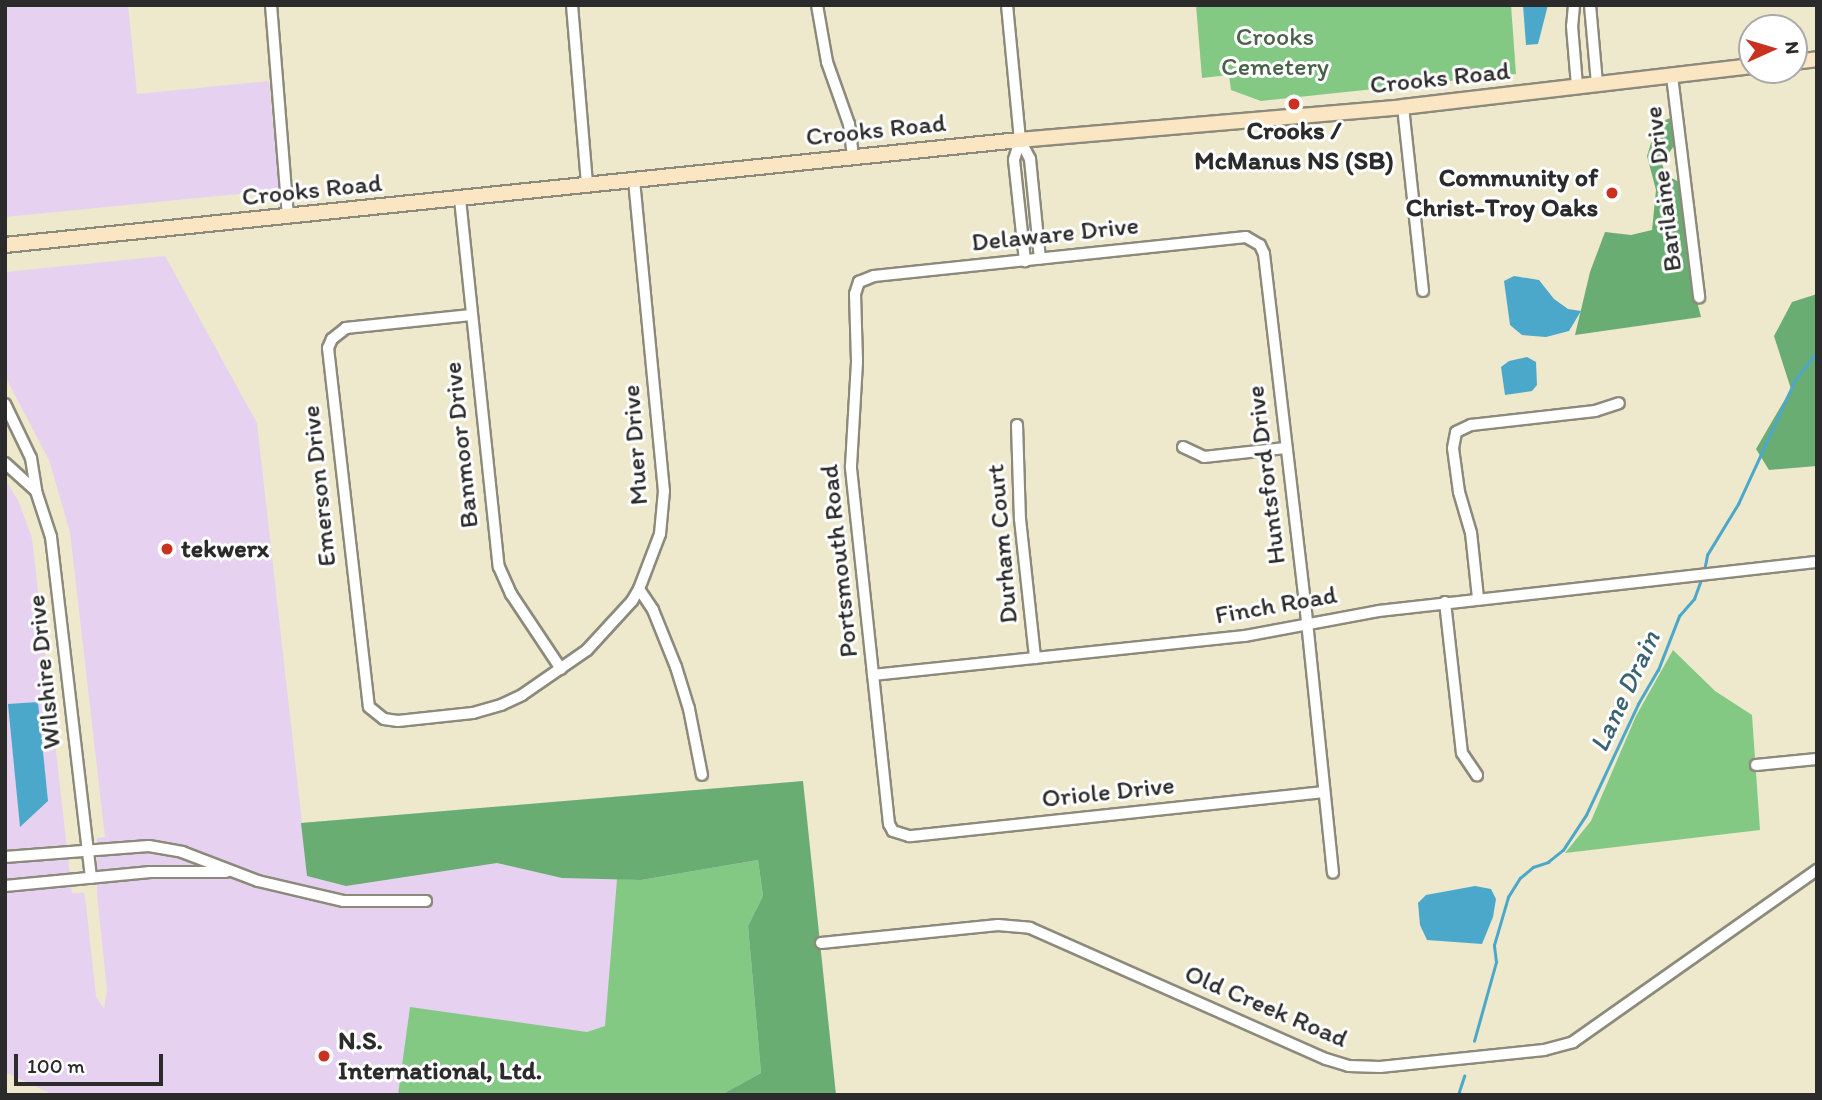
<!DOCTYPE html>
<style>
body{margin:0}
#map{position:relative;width:1822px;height:1100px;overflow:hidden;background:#eee8cc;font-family:Itim,sans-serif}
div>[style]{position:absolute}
.built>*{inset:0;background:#e6d2f0}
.green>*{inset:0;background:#83c984}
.forest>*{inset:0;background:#6aad72}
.water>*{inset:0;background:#4ca8ca}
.stream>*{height:2.5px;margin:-1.25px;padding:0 1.25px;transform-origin:1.25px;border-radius:1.25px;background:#4ca8ca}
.roads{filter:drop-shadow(2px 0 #8c8a7c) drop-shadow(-2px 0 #8c8a7c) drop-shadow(0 2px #8c8a7c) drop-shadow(0 -2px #8c8a7c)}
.minor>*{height:10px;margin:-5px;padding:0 5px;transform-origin:5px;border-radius:5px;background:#fff}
.secondary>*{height:14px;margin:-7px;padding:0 7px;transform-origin:7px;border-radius:7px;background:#fbe6c4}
.dots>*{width:19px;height:19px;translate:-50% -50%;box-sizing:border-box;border:4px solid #fff;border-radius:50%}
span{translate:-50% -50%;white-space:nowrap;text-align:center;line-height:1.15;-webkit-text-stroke:6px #fff;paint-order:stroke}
.park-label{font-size:26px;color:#4a624a}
.street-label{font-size:26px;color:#2b2b2b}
.poi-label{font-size:26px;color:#2b2b2b;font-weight:700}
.right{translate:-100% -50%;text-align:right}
.left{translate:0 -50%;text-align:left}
.water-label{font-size:28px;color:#3a6373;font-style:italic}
.frame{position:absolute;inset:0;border:7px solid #2b2b2b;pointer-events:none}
.north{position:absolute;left:1738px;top:14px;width:70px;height:70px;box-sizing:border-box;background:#fff;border:2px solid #aaa;border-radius:50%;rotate:86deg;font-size:19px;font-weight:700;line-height:28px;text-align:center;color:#2b2b2b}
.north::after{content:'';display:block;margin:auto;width:24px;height:32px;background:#c8321e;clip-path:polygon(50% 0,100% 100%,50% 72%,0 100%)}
.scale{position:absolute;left:14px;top:1054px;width:149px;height:32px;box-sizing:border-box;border:4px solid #2b2b2b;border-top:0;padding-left:9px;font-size:21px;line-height:24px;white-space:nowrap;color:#2b2b2b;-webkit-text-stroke:5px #fff;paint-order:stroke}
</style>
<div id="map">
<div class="built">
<i style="clip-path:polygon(5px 5px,128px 5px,137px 94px,269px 81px,279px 190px,5px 217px)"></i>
<i style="clip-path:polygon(165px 256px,257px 423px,302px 823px,803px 781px,836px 1095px,54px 1095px,5px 1072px,5px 480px,18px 500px,32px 538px,72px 893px,84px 893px,85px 896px,96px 996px,104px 1009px,107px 990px,97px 894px,97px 838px,105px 837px,70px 532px,49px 460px,5px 376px,5px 272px)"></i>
</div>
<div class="green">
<i style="clip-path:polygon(1196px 5px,1511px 5px,1516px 74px,1261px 101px,1231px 90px,1229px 75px,1202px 78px)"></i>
<i style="clip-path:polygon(1673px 650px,1715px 691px,1752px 715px,1760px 830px,1565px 853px,1591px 821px,1636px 716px)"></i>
<i style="clip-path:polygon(758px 860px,763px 896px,748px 926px,761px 1073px,721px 1095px,398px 1095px,410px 1007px,587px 1032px,605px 1026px,617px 879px,641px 880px)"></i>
</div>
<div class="forest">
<i style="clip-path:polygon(1673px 117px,1677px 141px,1662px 164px,1666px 175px,1681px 183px,1692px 282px,1701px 317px,1575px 335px,1590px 272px,1605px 232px,1631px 235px,1652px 230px,1656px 190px,1647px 156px,1657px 123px)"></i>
<i style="clip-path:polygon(1817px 294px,1817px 466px,1769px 470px,1756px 449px,1791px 389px,1774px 336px,1792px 302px)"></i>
<i style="clip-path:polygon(803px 781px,836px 1095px,721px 1095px,761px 1073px,748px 926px,763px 896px,758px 860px,641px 880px,562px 878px,497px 863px,346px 886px,307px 876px,301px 823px)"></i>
</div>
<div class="water">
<i style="clip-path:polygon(1523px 5px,1548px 5px,1538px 44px,1526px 45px)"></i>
<i style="clip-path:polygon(1514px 276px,1539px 280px,1554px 299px,1568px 309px,1581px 311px,1569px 331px,1546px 337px,1522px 335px,1510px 325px,1504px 281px)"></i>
<i style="clip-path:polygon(1527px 357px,1536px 362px,1537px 385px,1532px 391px,1505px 395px,1501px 367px,1509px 361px)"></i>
<i style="clip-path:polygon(38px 702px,48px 801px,20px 827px,8px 704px)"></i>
<i style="clip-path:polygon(1475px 886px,1491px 889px,1496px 899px,1493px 917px,1482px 944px,1427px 940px,1420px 925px,1418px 903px,1426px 895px)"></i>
</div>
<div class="stream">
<i style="left:1704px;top:571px;width:16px;rotate:-79deg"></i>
<i style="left:1707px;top:555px;width:60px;rotate:-58.7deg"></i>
<i style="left:1738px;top:504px;width:136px;rotate:-65.3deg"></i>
<i style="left:1795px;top:380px;width:36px;rotate:-52deg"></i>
<i style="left:1474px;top:1041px;width:82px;rotate:-74.4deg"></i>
<i style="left:1496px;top:962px;width:17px;rotate:-97deg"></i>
<i style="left:1494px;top:945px;width:50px;rotate:-73.7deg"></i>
<i style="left:1508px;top:897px;width:22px;rotate:-58deg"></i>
<i style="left:1520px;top:878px;width:17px;rotate:-40deg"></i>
<i style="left:1533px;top:867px;width:16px;rotate:-18deg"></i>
<i style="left:1548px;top:862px;width:19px;rotate:-39deg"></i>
<i style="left:1563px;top:850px;width:42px;rotate:-56.7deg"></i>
<i style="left:1586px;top:815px;width:123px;rotate:-64.9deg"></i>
<i style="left:1638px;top:704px;width:39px;rotate:-60deg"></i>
<i style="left:1658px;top:670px;width:58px;rotate:-68.7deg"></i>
<i style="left:1679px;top:616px;width:23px;rotate:-49deg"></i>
<i style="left:1694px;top:599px;width:23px;rotate:-70deg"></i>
<i style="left:1458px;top:1095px;width:20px;rotate:-72deg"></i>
</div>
<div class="roads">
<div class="minor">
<i style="left:271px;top:5px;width:213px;rotate:85.4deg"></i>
<i style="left:572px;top:5px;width:181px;rotate:85.2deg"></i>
<i style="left:817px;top:5px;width:58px;rotate:80deg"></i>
<i style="left:827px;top:62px;width:66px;rotate:70.5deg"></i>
<i style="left:849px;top:124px;width:34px;rotate:83deg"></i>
<i style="left:1007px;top:5px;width:136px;rotate:84.5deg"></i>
<i style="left:1020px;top:140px;width:21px;rotate:107deg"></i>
<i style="left:1014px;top:160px;width:102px;rotate:83.8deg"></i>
<i style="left:1574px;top:5px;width:21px;rotate:95deg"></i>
<i style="left:1572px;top:26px;width:60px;rotate:85.2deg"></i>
<i style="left:1590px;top:5px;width:79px;rotate:84.9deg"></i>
<i style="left:1672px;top:76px;width:223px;rotate:83deg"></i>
<i style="left:1403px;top:107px;width:185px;rotate:83.8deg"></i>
<i style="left:1020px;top:140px;width:21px;rotate:62deg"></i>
<i style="left:1030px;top:159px;width:100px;rotate:84.3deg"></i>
<i style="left:634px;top:180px;width:312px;rotate:84.5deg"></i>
<i style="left:664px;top:491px;width:43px;rotate:95.3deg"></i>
<i style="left:660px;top:534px;width:59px;rotate:110.9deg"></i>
<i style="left:639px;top:589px;width:25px;rotate:56deg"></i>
<i style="left:653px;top:610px;width:61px;rotate:68deg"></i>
<i style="left:676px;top:667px;width:44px;rotate:72.8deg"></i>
<i style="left:689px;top:709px;width:67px;rotate:78.9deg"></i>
<i style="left:460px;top:199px;width:370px;rotate:84deg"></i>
<i style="left:499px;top:567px;width:30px;rotate:66deg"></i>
<i style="left:511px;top:594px;width:90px;rotate:56.3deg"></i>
<i style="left:471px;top:315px;width:126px;rotate:174.1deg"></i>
<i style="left:346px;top:328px;width:18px;rotate:142deg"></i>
<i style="left:332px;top:339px;width:10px;rotate:114deg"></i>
<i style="left:328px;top:348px;width:361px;rotate:83.5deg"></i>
<i style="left:369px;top:707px;width:19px;rotate:39deg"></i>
<i style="left:384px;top:719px;width:14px;rotate:8deg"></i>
<i style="left:398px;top:721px;width:75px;rotate:-6.1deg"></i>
<i style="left:473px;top:713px;width:29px;rotate:-16deg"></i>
<i style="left:501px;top:705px;width:23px;rotate:-25deg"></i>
<i style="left:522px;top:695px;width:79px;rotate:-34.7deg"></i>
<i style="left:587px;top:650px;width:67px;rotate:-47.4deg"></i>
<i style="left:632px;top:601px;width:14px;rotate:-60deg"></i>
<i style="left:5px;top:404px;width:60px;rotate:64.3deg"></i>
<i style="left:31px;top:458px;width:33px;rotate:81deg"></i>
<i style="left:36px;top:491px;width:48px;rotate:71.9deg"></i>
<i style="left:51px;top:537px;width:343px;rotate:83.3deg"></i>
<i style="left:1017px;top:425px;width:94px;rotate:88.2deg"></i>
<i style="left:1020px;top:519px;width:140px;rotate:83.8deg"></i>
<i style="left:1183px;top:447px;width:23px;rotate:25deg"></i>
<i style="left:1204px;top:457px;width:82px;rotate:-6.3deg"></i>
<i style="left:5px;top:463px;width:42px;rotate:42.1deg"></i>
<i style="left:1478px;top:598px;width:65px;rotate:-96.1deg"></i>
<i style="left:1471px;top:533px;width:43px;rotate:-106.3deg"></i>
<i style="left:1459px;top:492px;width:44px;rotate:-97.8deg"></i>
<i style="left:1453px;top:448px;width:16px;rotate:-79deg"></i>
<i style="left:1456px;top:432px;width:17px;rotate:-25deg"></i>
<i style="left:1471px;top:425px;width:125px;rotate:-6.4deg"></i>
<i style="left:1595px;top:411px;width:25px;rotate:-18deg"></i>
<i style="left:1445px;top:602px;width:152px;rotate:83.6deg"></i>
<i style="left:1462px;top:753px;width:27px;rotate:56deg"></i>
<i style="left:873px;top:675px;width:374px;rotate:-6deg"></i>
<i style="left:1245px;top:636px;width:136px;rotate:-10.6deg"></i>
<i style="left:1379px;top:611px;width:441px;rotate:-6.4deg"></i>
<i style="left:1756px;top:765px;width:61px;rotate:-5.6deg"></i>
<i style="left:1324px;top:792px;width:417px;rotate:173.9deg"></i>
<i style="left:909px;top:836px;width:17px;rotate:-163deg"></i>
<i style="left:893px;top:831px;width:8px;rotate:-120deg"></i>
<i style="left:889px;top:824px;width:360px;rotate:-96.1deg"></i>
<i style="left:851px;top:466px;width:105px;rotate:-86.7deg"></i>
<i style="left:857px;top:361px;width:67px;rotate:-91.7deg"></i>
<i style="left:855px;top:294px;width:13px;rotate:-72deg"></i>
<i style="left:859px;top:282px;width:16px;rotate:-22deg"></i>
<i style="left:874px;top:276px;width:374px;rotate:-6deg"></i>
<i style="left:1246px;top:237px;width:16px;rotate:30deg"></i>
<i style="left:1260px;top:245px;width:10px;rotate:66deg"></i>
<i style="left:1264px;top:254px;width:360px;rotate:83.3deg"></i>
<i style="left:1306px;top:612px;width:262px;rotate:84.1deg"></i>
<i style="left:5px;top:857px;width:144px;rotate:-4.4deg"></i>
<i style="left:149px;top:846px;width:34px;rotate:10deg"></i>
<i style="left:182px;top:852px;width:81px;rotate:20.9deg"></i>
<i style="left:258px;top:881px;width:87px;rotate:13.2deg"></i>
<i style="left:343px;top:901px;width:83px"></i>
<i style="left:5px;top:886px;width:146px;rotate:-5.5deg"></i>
<i style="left:150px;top:872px;width:76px"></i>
<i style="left:821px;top:943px;width:178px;rotate:-5.8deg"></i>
<i style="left:998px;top:925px;width:32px;rotate:5deg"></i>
<i style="left:1030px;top:928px;width:324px;rotate:23.9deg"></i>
<i style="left:1326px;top:1059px;width:24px;rotate:17deg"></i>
<i style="left:1349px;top:1066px;width:31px;rotate:2deg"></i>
<i style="left:1380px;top:1067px;width:165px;rotate:-5.9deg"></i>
<i style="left:1544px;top:1050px;width:30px;rotate:-15deg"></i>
<i style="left:1573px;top:1042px;width:299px;rotate:-35.2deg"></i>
</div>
<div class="secondary">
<i style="left:1794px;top:62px;width:23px;rotate:-7deg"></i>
<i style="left:5px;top:245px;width:1020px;rotate:-5.91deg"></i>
<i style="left:1020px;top:140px;width:384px;rotate:-4.9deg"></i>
<i style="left:1403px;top:107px;width:351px;rotate:-6.7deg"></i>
</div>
</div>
<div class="dots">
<i style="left:1294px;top:104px;background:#c8321e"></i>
<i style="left:1612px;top:193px;background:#c8321e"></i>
<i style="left:167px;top:549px;background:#c8321e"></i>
<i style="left:324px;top:1056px;background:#c8321e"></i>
</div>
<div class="park-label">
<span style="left:1275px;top:52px">Crooks<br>Cemetery</span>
</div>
<div class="street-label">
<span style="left:1440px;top:78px;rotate:-6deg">Crooks Road</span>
<span style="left:876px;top:130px;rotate:-6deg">Crooks Road</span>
<span style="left:1663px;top:189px;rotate:-97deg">Barilaine Drive</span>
<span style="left:312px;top:190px;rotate:-6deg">Crooks Road</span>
<span style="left:1055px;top:234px;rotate:-6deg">Delaware Drive</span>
<span style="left:461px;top:445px;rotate:-96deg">Banmoor Drive</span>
<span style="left:635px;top:445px;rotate:-94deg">Muer Drive</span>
<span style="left:1266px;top:475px;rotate:-97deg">Huntsford Drive</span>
<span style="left:319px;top:486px;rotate:-96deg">Emerson Drive</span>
<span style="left:1002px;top:544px;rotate:-95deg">Durham Court</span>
<span style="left:839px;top:561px;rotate:-96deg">Portsmouth Road</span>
<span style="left:1276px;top:605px;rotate:-10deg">Finch Road</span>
<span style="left:44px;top:672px;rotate:-96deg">Wilshire Drive</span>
<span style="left:1108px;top:792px;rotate:-6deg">Oriole Drive</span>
<span style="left:1266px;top:1006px;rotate:23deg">Old Creek Road</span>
</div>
<div class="poi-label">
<span style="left:1294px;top:146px">Crooks /<br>McManus NS (SB)</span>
<span class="right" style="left:1598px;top:193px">Community of<br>Christ-Troy Oaks</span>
<span class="left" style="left:181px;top:549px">tekwerx</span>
<span class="left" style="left:338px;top:1056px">N.S.<br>International, Ltd.</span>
</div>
<div class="water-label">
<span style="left:1624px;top:691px;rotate:-65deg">Lane Drain</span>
</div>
<div class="frame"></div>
<div class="north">N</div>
<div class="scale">100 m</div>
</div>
